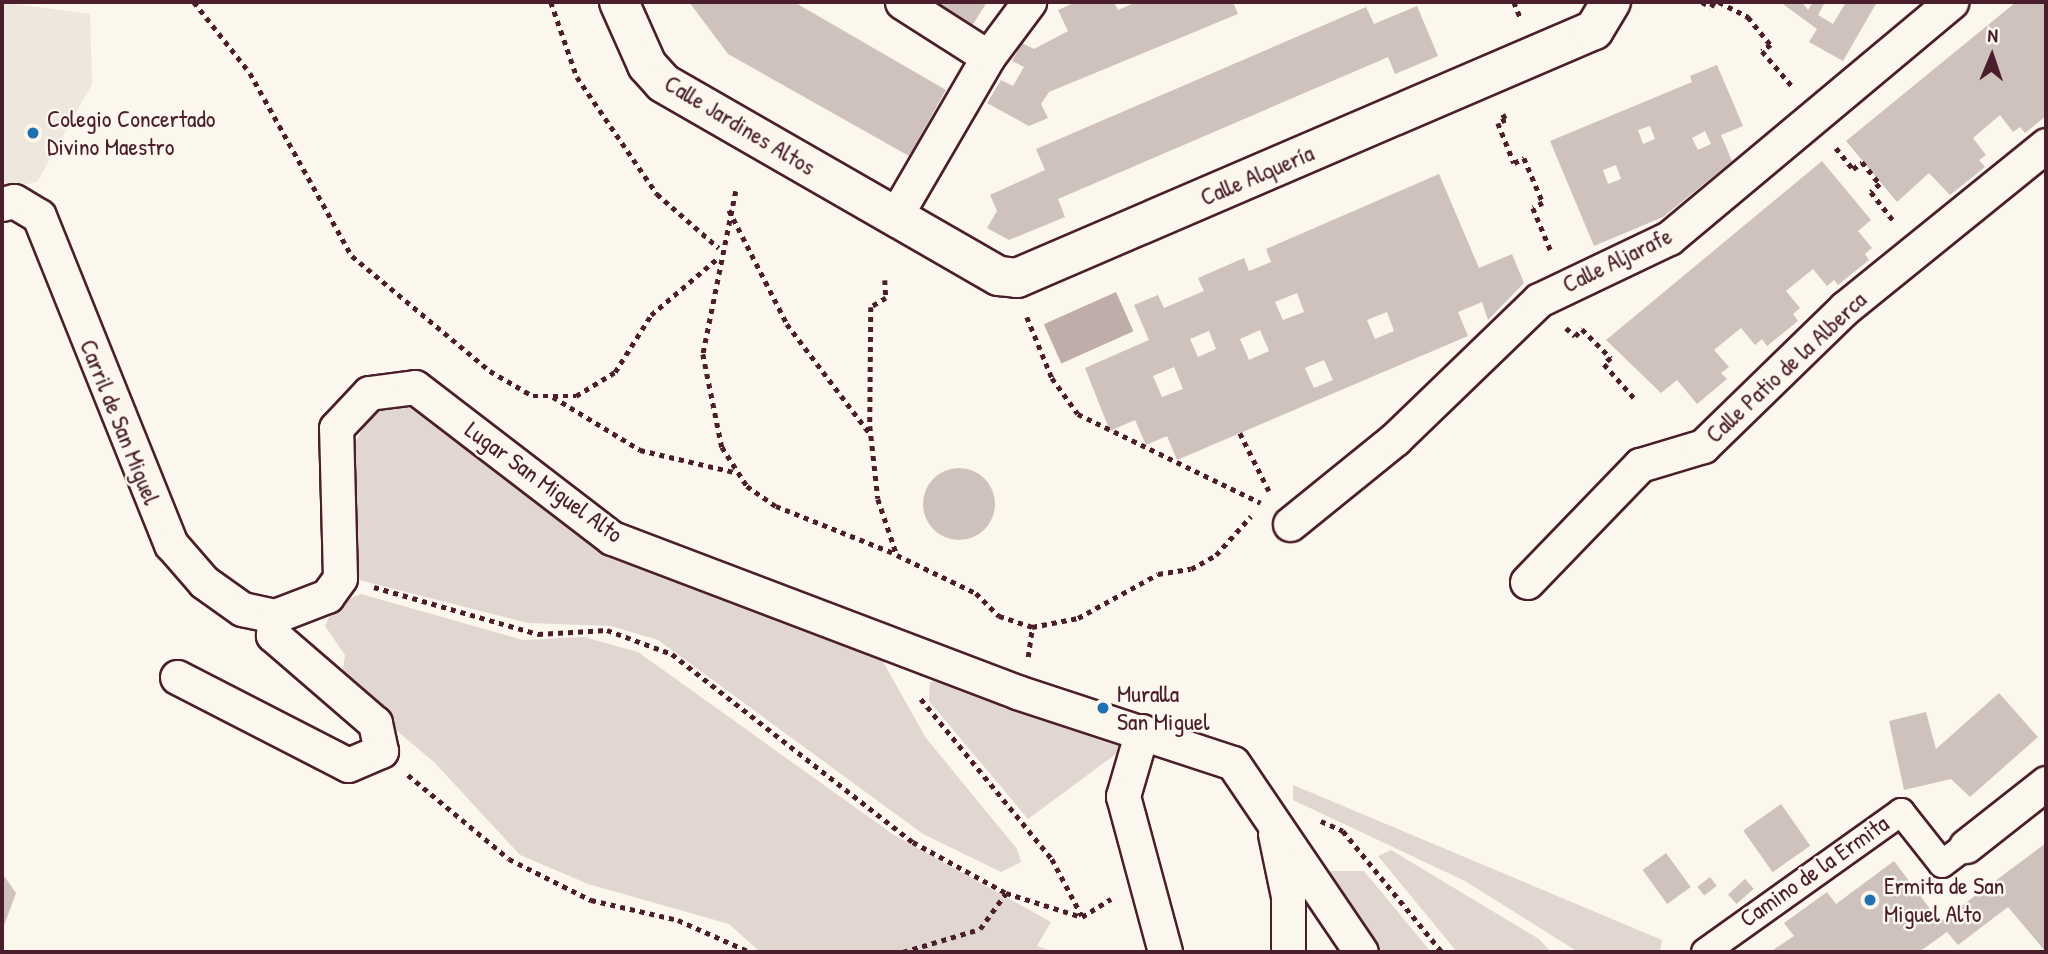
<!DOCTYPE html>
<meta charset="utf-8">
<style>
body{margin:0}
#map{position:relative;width:2048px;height:954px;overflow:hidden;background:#fbf7ec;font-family:"Patrick Hand",sans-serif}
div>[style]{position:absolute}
.built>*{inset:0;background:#eee7de}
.green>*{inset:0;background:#e2d7d0}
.water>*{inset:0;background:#bfadaa;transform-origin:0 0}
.building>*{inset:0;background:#cfc2bc;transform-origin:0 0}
.round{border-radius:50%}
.path>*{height:4.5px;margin-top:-2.25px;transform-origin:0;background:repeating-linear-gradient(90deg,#4a1f2b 0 5px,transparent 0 10px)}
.roads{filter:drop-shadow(2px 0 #4a1f2b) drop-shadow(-2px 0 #4a1f2b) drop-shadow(0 2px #4a1f2b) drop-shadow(0 -2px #4a1f2b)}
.pedestrian>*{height:26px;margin:-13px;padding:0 13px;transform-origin:13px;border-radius:13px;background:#fbf7ec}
.minor>*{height:33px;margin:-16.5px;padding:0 16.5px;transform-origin:16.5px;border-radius:16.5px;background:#fbf7ec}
.tertiary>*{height:38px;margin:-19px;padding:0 19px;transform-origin:19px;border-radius:19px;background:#fbf7ec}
.dots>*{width:19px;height:19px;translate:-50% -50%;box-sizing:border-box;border:4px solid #fbf7ec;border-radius:50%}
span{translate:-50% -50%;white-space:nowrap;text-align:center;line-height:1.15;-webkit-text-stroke:5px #fbf7ec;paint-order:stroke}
.poi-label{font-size:24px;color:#4a1f2b}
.left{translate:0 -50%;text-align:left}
.street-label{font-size:24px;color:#4a1f2b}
.frame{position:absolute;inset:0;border:4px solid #4a1f2b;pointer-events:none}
.north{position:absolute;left:1957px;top:21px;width:70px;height:70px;-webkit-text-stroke:5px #fbf7ec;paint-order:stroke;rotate:2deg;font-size:19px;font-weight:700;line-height:28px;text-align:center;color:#4a1f2b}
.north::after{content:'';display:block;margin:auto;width:24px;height:32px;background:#4a1f2b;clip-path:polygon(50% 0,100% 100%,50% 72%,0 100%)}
</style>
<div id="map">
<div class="built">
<i style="clip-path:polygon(2px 2px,90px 14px,92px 84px,37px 182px,2px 189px)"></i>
</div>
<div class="green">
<i style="clip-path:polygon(395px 402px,421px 409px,556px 508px,881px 658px,926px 738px,1017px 849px,1021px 862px,1001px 872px,923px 834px,658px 640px,611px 626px,528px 623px,355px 579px,347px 457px,369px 417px)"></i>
<i style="clip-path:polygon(361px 594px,523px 640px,584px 637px,638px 652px,894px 835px,1051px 922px,1037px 946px,1055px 952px,760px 952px,729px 924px,588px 884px,520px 855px,434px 762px,341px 684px,345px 655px,325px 626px,335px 605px)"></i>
<i style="clip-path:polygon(957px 680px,1121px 735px,1116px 754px,1028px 819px,929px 701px,930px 682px)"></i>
<i style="clip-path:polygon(1293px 785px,1662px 940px,1660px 952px,1578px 952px,1465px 881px,1293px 800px)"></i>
<i style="clip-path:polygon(1391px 850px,1539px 939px,1551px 952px,1457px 952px,1378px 856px)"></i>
<i style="clip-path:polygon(1322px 871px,1364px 871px,1431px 952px,1374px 952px)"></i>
</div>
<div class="water">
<i style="left:1116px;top:292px;width:43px;height:79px;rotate:66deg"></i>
</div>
<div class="building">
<i style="clip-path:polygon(689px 2px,794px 2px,946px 90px,909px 156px,728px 54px)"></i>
<i style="clip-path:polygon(931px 2px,987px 2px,970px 29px)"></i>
<i style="clip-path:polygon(1076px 2px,1114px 2px,1118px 10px,1137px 2px,1233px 2px,1238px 14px,1049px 92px,1041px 104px,1048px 118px,1029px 126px,987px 103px,1001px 80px,1013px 86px,1024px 67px,1012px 61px,1022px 43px,1034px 49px,1068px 31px,1058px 10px)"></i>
<i style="clip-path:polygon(1780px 2px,1802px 2px,1808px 10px,1813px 2px,1825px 2px,1818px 15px,1833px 24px,1846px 2px,1877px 2px,1843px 61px,1809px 42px,1817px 29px)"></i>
<i style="clip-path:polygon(2016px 2px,2046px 2px,2046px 116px,2025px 133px,2020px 127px,2013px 132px,2000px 115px,1973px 138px,1986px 155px,1979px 160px,1985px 167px,1950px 195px,1929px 173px,1897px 202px,1846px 141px)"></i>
<i style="clip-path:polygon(1417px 6px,1438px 56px,1395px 74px,1388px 57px,1379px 61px,1058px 199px,1065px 217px,1009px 240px,987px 228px,997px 211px,990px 195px,1045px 170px,1036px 149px,1366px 7px,1374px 24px)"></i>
<i style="clip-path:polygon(evenodd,1717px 65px,1743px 126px,1721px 135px,1732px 161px,1663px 217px,1594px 246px,1550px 141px,1692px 82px,1690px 76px,1717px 65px,1650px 126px,1655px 139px,1643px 144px,1638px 130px,1650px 126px,1717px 65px,1705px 131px,1711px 144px,1698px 150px,1692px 138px,1705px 131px,1717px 65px,1616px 165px,1621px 179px,1608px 184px,1603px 170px,1616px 165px)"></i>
<i style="clip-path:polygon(1822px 161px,1871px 220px,1858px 231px,1872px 248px,1865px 254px,1869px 260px,1838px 285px,1834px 280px,1827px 286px,1813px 269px,1786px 291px,1800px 308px,1793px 314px,1798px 321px,1767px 346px,1762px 339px,1755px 345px,1741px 328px,1714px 350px,1729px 367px,1721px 373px,1727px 379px,1697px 404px,1677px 380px,1661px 393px,1606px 340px)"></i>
<i style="clip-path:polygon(evenodd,1439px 174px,1479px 268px,1512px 254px,1524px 283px,1488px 320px,1482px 302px,1458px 312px,1468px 336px,1177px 460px,1167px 436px,1146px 445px,1135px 420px,1110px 431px,1085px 368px,1149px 340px,1134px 305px,1158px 295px,1164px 308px,1204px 291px,1198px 278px,1244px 258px,1249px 271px,1271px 262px,1266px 249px,1439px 174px,1297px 293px,1304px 312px,1283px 320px,1275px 302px,1297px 293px,1439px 174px,1387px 312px,1394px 331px,1375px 339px,1367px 320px,1387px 312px,1439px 174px,1260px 330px,1269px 351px,1249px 360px,1240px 339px,1260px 330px,1439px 174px,1209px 331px,1216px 349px,1198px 357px,1190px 339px,1209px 331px,1439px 174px,1324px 360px,1333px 380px,1314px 388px,1305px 368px,1324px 360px,1439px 174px,1174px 367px,1183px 389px,1162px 397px,1153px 376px,1174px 367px)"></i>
<i class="round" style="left:923px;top:468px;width:72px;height:72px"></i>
<i style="clip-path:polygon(1999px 693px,2038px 737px,1970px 797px,1951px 779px,1904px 790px,1889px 721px,1926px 712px,1936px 749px)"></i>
<i style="left:1781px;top:804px;width:51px;height:46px;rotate:55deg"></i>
<i style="clip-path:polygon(2046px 843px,2046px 952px,2008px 907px,1958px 945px,1947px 932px,1919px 952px,1770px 952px,1794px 936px,1784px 923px,1827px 892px,1836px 904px,1894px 861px,1940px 922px)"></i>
<i style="left:1666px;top:853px;width:42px;height:29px;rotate:54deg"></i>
<i style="clip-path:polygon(2px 873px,16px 893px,2px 931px)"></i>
<i style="left:1710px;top:877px;width:11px;height:16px;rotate:52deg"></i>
<i style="left:1745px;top:879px;width:13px;height:23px;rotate:48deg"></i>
</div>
<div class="path">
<i style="left:194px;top:2px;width:90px;rotate:51.7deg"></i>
<i style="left:250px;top:73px;width:210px;rotate:60.9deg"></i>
<i style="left:352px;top:256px;width:180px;rotate:39.8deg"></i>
<i style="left:490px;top:371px;width:50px;rotate:30.2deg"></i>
<i style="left:533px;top:396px;width:43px"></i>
<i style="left:576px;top:396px;width:46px;rotate:-31.6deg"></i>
<i style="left:615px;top:372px;width:67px;rotate:-57.7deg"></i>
<i style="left:651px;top:315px;width:88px;rotate:-40.4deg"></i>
<i style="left:551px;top:2px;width:79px;rotate:70.9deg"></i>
<i style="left:577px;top:77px;width:142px;rotate:55.6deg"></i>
<i style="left:657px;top:194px;width:82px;rotate:41.1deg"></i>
<i style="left:1514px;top:2px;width:16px;rotate:68deg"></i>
<i style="left:1702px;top:2px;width:10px;rotate:29deg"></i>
<i style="left:1711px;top:7px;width:6px;rotate:-59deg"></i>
<i style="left:1719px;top:2px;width:33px;rotate:27deg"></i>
<i style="left:1748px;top:17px;width:36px;rotate:51deg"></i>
<i style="left:1771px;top:45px;width:11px;rotate:146deg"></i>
<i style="left:1762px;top:51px;width:46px;rotate:49.4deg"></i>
<i style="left:1503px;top:114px;width:7px;rotate:63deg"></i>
<i style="left:1506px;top:120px;width:9px;rotate:159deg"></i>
<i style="left:1498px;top:123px;width:43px;rotate:68.2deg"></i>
<i style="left:1514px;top:163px;width:11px;rotate:-27deg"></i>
<i style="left:1524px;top:158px;width:49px;rotate:67.1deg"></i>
<i style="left:1543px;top:203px;width:11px;rotate:153deg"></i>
<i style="left:1533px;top:208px;width:47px;rotate:67.3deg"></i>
<i style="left:1836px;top:148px;width:27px;rotate:51deg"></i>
<i style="left:1853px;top:169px;width:11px;rotate:-38deg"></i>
<i style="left:1862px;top:162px;width:28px;rotate:51deg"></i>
<i style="left:1880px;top:184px;width:12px;rotate:138deg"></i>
<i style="left:1871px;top:192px;width:37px;rotate:52deg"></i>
<i style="left:736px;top:191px;width:166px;rotate:101.4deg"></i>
<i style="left:703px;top:354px;width:95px;rotate:78.5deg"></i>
<i style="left:722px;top:447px;width:46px;rotate:57.3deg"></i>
<i style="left:747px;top:486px;width:35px;rotate:35deg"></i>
<i style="left:776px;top:506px;width:129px;rotate:21.8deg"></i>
<i style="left:729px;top:210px;width:128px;rotate:63deg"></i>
<i style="left:787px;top:324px;width:139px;rotate:52.9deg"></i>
<i style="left:885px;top:280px;width:18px;rotate:87deg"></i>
<i style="left:886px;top:298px;width:17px;rotate:149deg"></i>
<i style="left:871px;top:307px;width:119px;rotate:90.5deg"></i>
<i style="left:870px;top:426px;width:73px;rotate:83.7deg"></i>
<i style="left:878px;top:499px;width:59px;rotate:71.3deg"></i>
<i style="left:897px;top:555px;width:88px;rotate:25.7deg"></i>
<i style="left:976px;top:593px;width:33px;rotate:45deg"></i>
<i style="left:999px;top:616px;width:35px;rotate:18deg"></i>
<i style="left:1032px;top:627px;width:47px;rotate:-11.1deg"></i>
<i style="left:1078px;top:618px;width:91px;rotate:-28.8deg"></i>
<i style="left:1158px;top:574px;width:33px;rotate:-9deg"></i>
<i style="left:1191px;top:569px;width:29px;rotate:-29deg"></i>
<i style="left:1216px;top:555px;width:52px;rotate:-48.1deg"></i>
<i style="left:1027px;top:317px;width:66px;rotate:67.7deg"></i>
<i style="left:1052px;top:378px;width:44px;rotate:54.2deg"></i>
<i style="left:1078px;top:414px;width:203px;rotate:25.9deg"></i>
<i style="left:1566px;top:328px;width:12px;rotate:42deg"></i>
<i style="left:1575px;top:336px;width:10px;rotate:-45deg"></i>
<i style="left:1582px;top:329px;width:41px;rotate:45deg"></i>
<i style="left:1611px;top:358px;width:9px;rotate:139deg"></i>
<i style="left:1604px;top:364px;width:48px;rotate:48.4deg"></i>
<i style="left:553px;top:397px;width:102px;rotate:31.3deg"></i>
<i style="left:640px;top:450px;width:97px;rotate:13.2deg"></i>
<i style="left:1240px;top:433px;width:65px;rotate:63.4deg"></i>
<i style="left:374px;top:587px;width:171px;rotate:16deg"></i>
<i style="left:538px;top:634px;width:69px;rotate:-3.3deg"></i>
<i style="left:607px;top:630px;width:69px;rotate:20.3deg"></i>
<i style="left:672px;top:654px;width:306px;rotate:38deg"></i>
<i style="left:913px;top:842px;width:106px;rotate:28.7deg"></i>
<i style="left:1006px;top:893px;width:80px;rotate:17.5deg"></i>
<i style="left:1028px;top:657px;width:30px;rotate:-82deg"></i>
<i style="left:921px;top:699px;width:207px;rotate:50.7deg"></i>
<i style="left:1052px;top:859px;width:64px;rotate:62.2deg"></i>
<i style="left:408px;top:775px;width:131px;rotate:39.7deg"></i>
<i style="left:509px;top:859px;width:92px;rotate:26.6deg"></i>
<i style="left:591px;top:900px;width:89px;rotate:12.9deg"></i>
<i style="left:678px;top:920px;width:79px;rotate:24deg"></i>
<i style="left:1321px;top:821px;width:24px;rotate:24deg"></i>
<i style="left:1343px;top:831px;width:156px;rotate:50.7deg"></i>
<i style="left:1082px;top:917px;width:34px;rotate:-32deg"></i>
<i style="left:903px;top:952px;width:80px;rotate:-16.6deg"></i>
<i style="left:980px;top:929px;width:44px;rotate:-54.2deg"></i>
</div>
<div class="roads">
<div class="pedestrian">
<i style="left:1705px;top:952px;width:241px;rotate:-35.5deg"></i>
<i style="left:1901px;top:812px;width:66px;rotate:51.7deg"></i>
<i style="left:1942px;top:864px;width:30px;rotate:-37deg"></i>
</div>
<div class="minor">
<i style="left:902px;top:2px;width:102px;rotate:32.6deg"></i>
<i style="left:2px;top:204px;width:12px;rotate:-14deg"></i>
<i style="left:14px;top:201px;width:29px;rotate:31deg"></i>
<i style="left:39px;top:216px;width:354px;rotate:68.1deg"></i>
<i style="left:171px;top:544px;width:50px;rotate:49deg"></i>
<i style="left:204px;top:582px;width:47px;rotate:35.4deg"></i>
<i style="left:242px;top:609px;width:34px;rotate:12deg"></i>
<i style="left:275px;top:616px;width:56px;rotate:-21deg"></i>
<i style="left:327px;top:596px;width:22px;rotate:-54deg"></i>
<i style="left:340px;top:578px;width:150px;rotate:-91.5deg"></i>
<i style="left:336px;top:428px;width:48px;rotate:-46.7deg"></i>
<i style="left:369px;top:393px;width:46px;rotate:-7.4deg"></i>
<i style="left:415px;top:387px;width:248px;rotate:37.5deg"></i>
<i style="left:612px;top:538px;width:433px;rotate:20.8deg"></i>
<i style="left:1017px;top:692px;width:227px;rotate:18.2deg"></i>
<i style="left:1233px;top:763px;width:228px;rotate:55.9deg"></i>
<i style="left:896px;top:215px;width:183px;rotate:-59.8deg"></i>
<i style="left:988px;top:57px;width:69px;rotate:-53.3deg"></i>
<i style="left:1290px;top:524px;width:135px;rotate:-39deg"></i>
<i style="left:1395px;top:439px;width:200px;rotate:-44deg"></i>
<i style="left:1539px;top:300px;width:144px;rotate:-25.5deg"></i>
<i style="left:1669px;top:238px;width:368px;rotate:-39.9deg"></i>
<i style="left:1527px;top:582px;width:163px;rotate:-46deg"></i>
<i style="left:1640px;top:465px;width:66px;rotate:-16.8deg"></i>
<i style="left:1703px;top:446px;width:198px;rotate:-44.2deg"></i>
<i style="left:1845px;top:308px;width:259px;rotate:-39deg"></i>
<i style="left:177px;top:677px;width:192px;rotate:27.2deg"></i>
<i style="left:348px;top:765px;width:36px;rotate:-23deg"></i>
<i style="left:381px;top:751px;width:29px;rotate:-102deg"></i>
<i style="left:375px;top:723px;width:135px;rotate:-139.2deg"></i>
<i style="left:273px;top:635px;width:19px;rotate:-84deg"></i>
<i style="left:1142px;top:731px;width:68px;rotate:106.3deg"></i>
<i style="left:1123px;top:796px;width:162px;rotate:74.9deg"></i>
<i style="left:1275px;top:834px;width:63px;rotate:78.2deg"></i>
<i style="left:1288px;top:896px;width:56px;rotate:90deg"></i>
<i style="left:1966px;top:846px;width:102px;rotate:-38.2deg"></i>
</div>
<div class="tertiary">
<i style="left:619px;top:2px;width:69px;rotate:66deg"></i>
<i style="left:647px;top:65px;width:24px;rotate:48deg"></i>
<i style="left:663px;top:83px;width:387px;rotate:29.9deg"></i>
<i style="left:999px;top:276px;width:18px;rotate:6deg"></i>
<i style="left:1017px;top:278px;width:628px;rotate:-23.26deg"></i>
<i style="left:1594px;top:30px;width:33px;rotate:-59deg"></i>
</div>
</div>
<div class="dots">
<i style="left:33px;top:133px;background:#1f6fb2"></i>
<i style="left:1103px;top:708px;background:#1f6fb2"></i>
<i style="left:1870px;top:900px;background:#1f6fb2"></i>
</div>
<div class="poi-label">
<span class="left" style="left:47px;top:133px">Colegio Concertado<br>Divino Maestro</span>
<span class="left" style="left:1117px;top:708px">Muralla<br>San Miguel</span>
<span class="left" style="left:1884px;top:900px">Ermita de San<br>Miguel Alto</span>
</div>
<div class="street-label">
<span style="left:740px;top:125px;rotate:31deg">Calle Jardines Altos</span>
<span style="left:1257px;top:175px;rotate:-23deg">Calle Alquería</span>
<span style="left:1617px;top:260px;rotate:-26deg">Calle Aljarafe</span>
<span style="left:1786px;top:367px;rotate:-43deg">Calle Patio de la Alberca</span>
<span style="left:120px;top:422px;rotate:68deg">Carril de San Miguel</span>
<span style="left:544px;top:482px;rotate:36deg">Lugar San Miguel Alto</span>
<span style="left:1814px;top:871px;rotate:-35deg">Camino de la Ermita</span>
</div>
<div class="frame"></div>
<div class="north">N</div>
</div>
